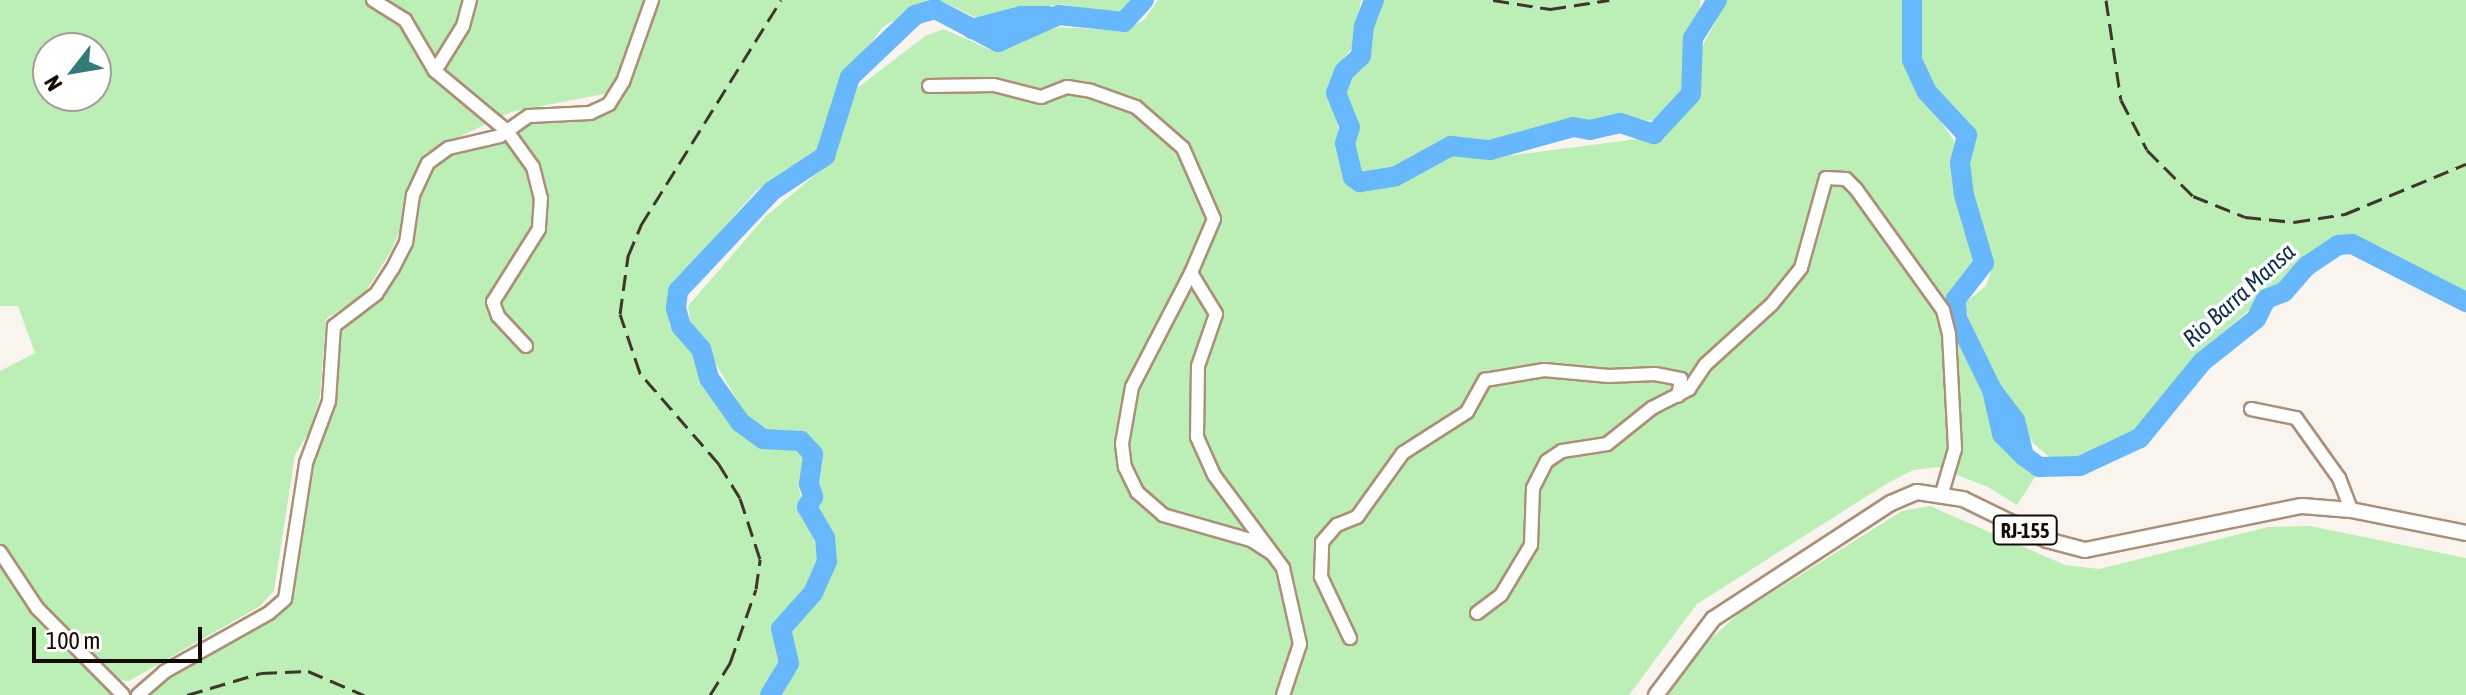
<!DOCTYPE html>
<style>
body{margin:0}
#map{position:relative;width:2466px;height:695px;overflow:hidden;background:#faf4ef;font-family:"Asap Condensed",sans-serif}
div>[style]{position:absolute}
.green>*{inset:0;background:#bcefb5}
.river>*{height:20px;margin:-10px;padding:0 10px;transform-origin:10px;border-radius:10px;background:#67b7fc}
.roads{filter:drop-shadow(2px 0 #ac8f76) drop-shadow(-2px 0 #ac8f76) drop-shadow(0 2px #ac8f76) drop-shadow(0 -2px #ac8f76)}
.minor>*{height:12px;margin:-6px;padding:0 6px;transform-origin:6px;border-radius:6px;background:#fff}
.major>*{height:14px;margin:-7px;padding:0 7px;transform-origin:7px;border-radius:7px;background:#fff}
.rail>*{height:3px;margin-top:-1.5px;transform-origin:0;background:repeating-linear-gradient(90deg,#3f362e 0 16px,transparent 0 24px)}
span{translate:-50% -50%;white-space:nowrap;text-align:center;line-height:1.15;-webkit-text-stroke:7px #fff;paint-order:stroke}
.shield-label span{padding:2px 6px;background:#fff;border:2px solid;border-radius:6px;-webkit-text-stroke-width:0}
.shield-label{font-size:20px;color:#150b03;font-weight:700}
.water-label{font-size:24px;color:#0e304b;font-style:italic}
.north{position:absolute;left:32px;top:32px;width:80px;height:80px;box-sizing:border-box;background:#fff;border:2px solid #a19d9a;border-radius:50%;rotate:239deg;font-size:22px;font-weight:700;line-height:32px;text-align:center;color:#150b03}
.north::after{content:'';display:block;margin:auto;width:28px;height:36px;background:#337b77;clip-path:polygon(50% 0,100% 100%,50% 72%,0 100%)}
.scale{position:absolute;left:32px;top:627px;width:170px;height:36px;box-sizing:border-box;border:4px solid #150b03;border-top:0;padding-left:10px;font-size:24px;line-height:28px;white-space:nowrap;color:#150b03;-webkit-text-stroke:6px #fff;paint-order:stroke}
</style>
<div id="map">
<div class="green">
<i style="clip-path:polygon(evenodd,0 0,928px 0,883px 27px,850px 71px,839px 87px,833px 125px,822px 147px,757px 190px,670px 287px,669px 325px,692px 350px,701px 379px,726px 416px,751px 439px,793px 447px,805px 459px,799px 490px,821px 563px,806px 592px,781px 617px,775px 638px,778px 662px,760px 695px,144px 695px,180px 668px,259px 625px,294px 595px,312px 457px,329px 412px,336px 334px,388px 288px,412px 246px,419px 197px,434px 164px,538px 120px,588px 120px,610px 113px,624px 95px,609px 93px,511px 112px,426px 153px,407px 187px,403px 223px,391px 251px,365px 293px,326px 319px,320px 396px,310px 430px,295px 455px,274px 591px,260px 606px,129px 681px,115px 680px,37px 602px,0 545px,0 371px,35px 353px,18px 306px,0 306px,0 0,48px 48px,96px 48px,96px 96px,48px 96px,48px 48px)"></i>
<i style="clip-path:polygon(939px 0,1140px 0,1126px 16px,1116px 18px,1062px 4px,977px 18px)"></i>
<i style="clip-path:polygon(1158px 0,1361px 0,1352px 48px,1336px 68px,1331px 92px,1348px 178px,1362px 191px,1402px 182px,1452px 154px,1500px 157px,1661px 136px,1695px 98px,1700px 51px,1727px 0,1905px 0,1907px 59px,1923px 95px,1954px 141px,1958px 192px,1975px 252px,1975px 263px,1951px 296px,1954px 326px,1976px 369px,1997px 435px,2006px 449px,2037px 474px,2017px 505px,1988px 487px,1937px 467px,1913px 470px,1886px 484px,1697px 604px,1629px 695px,777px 695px,792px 663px,786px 632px,815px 600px,833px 567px,830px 534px,816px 508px,823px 458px,805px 434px,763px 430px,750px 422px,690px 320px,688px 306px,766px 216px,826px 166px,856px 89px,925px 36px,944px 29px,991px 50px,1059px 27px,1123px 31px,1144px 20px)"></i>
<i style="clip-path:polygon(1379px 0,1701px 0,1685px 90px,1657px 120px,1565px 124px,1494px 143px,1452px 137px,1408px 159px,1394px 173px,1365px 178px,1349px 149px,1354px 119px,1340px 94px,1346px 79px,1366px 59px,1368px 22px)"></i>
<i style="clip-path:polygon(1919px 0,2466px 0,2466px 293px,2355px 240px,2332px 243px,2309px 258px,2205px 348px,2139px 430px,2084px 458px,2054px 461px,2033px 443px,1969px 329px,1966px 302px,1986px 286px,1991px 271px,1984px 234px,1969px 198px,1964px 161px,1973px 135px,1969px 123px,1938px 97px,1914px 52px)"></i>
<i style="clip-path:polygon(1930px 506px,2065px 565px,2099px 569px,2268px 527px,2310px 526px,2466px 558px,2466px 695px,1668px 695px,1705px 644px,1738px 614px,1902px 511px)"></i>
<i style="clip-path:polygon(0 562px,44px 626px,111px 695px,0 695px)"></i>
</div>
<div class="river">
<i style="left:1374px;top:0;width:28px;rotate:111deg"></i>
<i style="left:1364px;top:26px;width:30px;rotate:96deg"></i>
<i style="left:1361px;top:56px;width:23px;rotate:137deg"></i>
<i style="left:1344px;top:72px;width:22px;rotate:111deg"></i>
<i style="left:1336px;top:93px;width:37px;rotate:68deg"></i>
<i style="left:1350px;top:127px;width:17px;rotate:107deg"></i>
<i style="left:1345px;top:143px;width:35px;rotate:77deg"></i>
<i style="left:1353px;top:177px;width:9px;rotate:36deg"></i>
<i style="left:1360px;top:182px;width:36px;rotate:-9deg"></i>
<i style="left:1396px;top:176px;width:63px;rotate:-28.6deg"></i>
<i style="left:1451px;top:146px;width:39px;rotate:6deg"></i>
<i style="left:1490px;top:150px;width:86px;rotate:-15.5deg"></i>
<i style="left:1573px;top:127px;width:17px;rotate:10deg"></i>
<i style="left:1590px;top:130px;width:31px;rotate:-13deg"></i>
<i style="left:1620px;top:123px;width:36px;rotate:18deg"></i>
<i style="left:1654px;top:134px;width:54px;rotate:-47.2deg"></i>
<i style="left:1691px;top:94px;width:56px;rotate:-88deg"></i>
<i style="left:1693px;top:38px;width:45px;rotate:-57.7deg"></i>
<i style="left:1912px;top:0;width:60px;rotate:90deg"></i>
<i style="left:1912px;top:60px;width:35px;rotate:65deg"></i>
<i style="left:1927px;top:92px;width:59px;rotate:47.1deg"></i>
<i style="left:1967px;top:135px;width:29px;rotate:104deg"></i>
<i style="left:1960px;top:163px;width:32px;rotate:83deg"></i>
<i style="left:1964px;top:195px;width:71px;rotate:73.6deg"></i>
<i style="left:1984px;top:263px;width:46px;rotate:127.9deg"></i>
<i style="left:1956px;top:299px;width:19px;rotate:87deg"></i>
<i style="left:1957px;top:318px;width:80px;rotate:64.1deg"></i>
<i style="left:1992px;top:390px;width:38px;rotate:53deg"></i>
<i style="left:2015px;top:420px;width:37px;rotate:76deg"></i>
<i style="left:2024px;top:456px;width:19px;rotate:36deg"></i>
<i style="left:2039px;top:467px;width:41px;rotate:-1.4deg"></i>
<i style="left:2080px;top:466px;width:66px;rotate:-25deg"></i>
<i style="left:2140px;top:438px;width:98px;rotate:-50.8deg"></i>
<i style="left:2202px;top:362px;width:69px;rotate:-38.5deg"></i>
<i style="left:2256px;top:319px;width:22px;rotate:-63deg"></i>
<i style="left:2266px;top:299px;width:19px;rotate:-21deg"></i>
<i style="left:2284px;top:292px;width:35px;rotate:-49deg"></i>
<i style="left:2307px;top:266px;width:37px;rotate:-34deg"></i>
<i style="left:2338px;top:245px;width:14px;rotate:-4deg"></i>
<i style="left:2352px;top:244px;width:128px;rotate:27deg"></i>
<i style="left:972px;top:29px;width:51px;rotate:-14.9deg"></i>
<i style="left:1021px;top:16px;width:27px"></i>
<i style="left:1993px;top:394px;width:41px;rotate:77.3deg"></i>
<i style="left:2002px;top:434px;width:31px;rotate:45deg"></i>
<i style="left:770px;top:695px;width:37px;rotate:-59deg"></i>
<i style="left:789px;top:663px;width:35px;rotate:-103deg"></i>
<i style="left:781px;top:629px;width:48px;rotate:-48.4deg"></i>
<i style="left:813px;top:593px;width:35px;rotate:-66deg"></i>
<i style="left:827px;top:561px;width:23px;rotate:-95deg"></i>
<i style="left:825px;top:538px;width:36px;rotate:-120deg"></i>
<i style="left:807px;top:507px;width:12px;rotate:-59deg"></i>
<i style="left:813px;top:497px;width:14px;rotate:-107deg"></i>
<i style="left:809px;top:484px;width:30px;rotate:-82deg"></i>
<i style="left:813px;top:454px;width:18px;rotate:-133deg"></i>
<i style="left:801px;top:441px;width:38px;rotate:-177deg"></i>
<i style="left:763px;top:439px;width:29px;rotate:-144deg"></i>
<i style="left:740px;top:422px;width:54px;rotate:-125.2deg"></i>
<i style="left:709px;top:378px;width:30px;rotate:-105deg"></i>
<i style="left:701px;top:349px;width:30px;rotate:-131deg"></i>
<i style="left:681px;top:326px;width:19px;rotate:-106deg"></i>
<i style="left:676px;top:308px;width:17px;rotate:-83deg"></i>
<i style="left:678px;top:291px;width:137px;rotate:-46.8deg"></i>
<i style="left:772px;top:191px;width:64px;rotate:-33.4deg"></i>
<i style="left:825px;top:156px;width:83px;rotate:-72.4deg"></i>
<i style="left:850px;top:77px;width:90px;rotate:-43.6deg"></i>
<i style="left:915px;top:15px;width:21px;rotate:-17deg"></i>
<i style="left:935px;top:9px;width:71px;rotate:27.6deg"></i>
<i style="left:998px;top:42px;width:67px;rotate:-23.9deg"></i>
<i style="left:1059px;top:15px;width:65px;rotate:6.1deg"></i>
<i style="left:1124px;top:22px;width:30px;rotate:-48deg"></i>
</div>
<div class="roads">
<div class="minor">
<i style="left:373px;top:0;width:38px;rotate:32deg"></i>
<i style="left:405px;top:20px;width:59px;rotate:59.5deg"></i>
<i style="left:435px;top:71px;width:94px;rotate:39.8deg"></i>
<i style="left:507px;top:131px;width:44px;rotate:54.2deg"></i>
<i style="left:533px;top:167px;width:32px;rotate:76deg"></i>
<i style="left:541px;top:198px;width:31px;rotate:94deg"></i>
<i style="left:539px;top:229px;width:86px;rotate:122.2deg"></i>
<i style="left:493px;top:302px;width:15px;rotate:70deg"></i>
<i style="left:498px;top:316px;width:41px;rotate:47deg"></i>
<i style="left:435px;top:71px;width:53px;rotate:-58.1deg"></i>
<i style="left:463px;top:26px;width:27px;rotate:-75deg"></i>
<i style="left:929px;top:86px;width:65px;rotate:-0.9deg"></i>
<i style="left:994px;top:85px;width:49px;rotate:14.3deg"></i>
<i style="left:1041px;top:97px;width:28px;rotate:-21deg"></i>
<i style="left:1067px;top:87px;width:24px;rotate:9deg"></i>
<i style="left:1091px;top:91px;width:48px;rotate:19.6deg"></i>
<i style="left:1136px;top:107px;width:62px;rotate:41.1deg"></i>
<i style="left:1183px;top:148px;width:77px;rotate:66.4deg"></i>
<i style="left:1214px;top:219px;width:59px;rotate:113.1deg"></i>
<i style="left:1191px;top:273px;width:48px;rotate:58.6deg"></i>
<i style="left:1216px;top:314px;width:55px;rotate:109.1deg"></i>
<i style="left:1198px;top:366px;width:71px;rotate:90.8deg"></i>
<i style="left:1197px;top:437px;width:42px;rotate:65.9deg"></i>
<i style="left:1214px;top:475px;width:116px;rotate:53.4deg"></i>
<i style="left:1283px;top:568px;width:78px;rotate:77.4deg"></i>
<i style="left:1300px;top:644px;width:54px;rotate:108.4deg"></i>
<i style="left:1191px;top:273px;width:128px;rotate:117.4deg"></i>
<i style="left:1132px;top:387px;width:58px;rotate:100deg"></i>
<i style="left:1122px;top:444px;width:23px;rotate:83deg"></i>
<i style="left:1125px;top:467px;width:28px;rotate:64deg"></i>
<i style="left:1137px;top:492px;width:35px;rotate:41deg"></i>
<i style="left:1163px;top:515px;width:91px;rotate:15.9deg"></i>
<i style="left:1251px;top:540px;width:24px;rotate:33deg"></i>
<i style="left:2251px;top:409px;width:46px;rotate:11.3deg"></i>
<i style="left:2296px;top:418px;width:74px;rotate:54.4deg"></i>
<i style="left:2339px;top:478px;width:34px;rotate:69deg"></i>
<i style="left:0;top:552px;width:67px;rotate:56.5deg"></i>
<i style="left:37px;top:608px;width:122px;rotate:45.3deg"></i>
<i style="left:1477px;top:613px;width:30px;rotate:-37deg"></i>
<i style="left:1501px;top:595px;width:58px;rotate:-59deg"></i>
<i style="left:1531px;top:545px;width:57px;rotate:-88deg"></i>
<i style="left:1533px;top:488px;width:30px;rotate:-63deg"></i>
<i style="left:1547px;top:461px;width:18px;rotate:-34deg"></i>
<i style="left:1562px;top:451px;width:46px;rotate:-8.8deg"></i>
<i style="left:1607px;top:444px;width:58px;rotate:-38.7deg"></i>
<i style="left:1652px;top:408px;width:42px;rotate:-27.2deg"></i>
<i style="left:1689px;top:389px;width:29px;rotate:-56deg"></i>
<i style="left:1705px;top:365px;width:91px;rotate:-42.3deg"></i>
<i style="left:1772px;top:304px;width:46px;rotate:-51.1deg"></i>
<i style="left:1801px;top:268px;width:93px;rotate:-74.5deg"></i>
<i style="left:1826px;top:178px;width:20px;rotate:3deg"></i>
<i style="left:1846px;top:179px;width:14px;rotate:45deg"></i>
<i style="left:1856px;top:189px;width:149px;rotate:54.3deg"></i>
<i style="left:1943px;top:310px;width:25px;rotate:76deg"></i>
<i style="left:1949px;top:334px;width:115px;rotate:87deg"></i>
<i style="left:1955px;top:449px;width:46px;rotate:106.5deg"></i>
<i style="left:1350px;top:638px;width:68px;rotate:-115.4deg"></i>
<i style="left:1321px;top:577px;width:35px;rotate:-88deg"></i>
<i style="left:1322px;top:542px;width:23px;rotate:-49deg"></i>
<i style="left:1337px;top:525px;width:22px;rotate:-22deg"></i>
<i style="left:1357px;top:517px;width:79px;rotate:-54.3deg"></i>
<i style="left:1403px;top:453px;width:76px;rotate:-32.6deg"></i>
<i style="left:1467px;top:412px;width:37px;rotate:-61deg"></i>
<i style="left:1485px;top:380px;width:60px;rotate:-9.6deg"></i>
<i style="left:1544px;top:370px;width:65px;rotate:5.3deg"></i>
<i style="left:1609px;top:376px;width:46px;rotate:-2.5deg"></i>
<i style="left:1655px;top:374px;width:26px;rotate:11deg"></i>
<i style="left:1681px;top:379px;width:17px;rotate:100deg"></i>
<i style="left:138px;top:695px;width:35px;rotate:-41deg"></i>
<i style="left:164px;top:672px;width:120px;rotate:-29.3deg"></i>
<i style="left:269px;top:613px;width:21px;rotate:-41deg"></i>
<i style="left:285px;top:599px;width:138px;rotate:-81.2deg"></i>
<i style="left:306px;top:463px;width:66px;rotate:-69.6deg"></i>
<i style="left:329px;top:401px;width:75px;rotate:-86.2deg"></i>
<i style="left:334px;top:326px;width:53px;rotate:-37.3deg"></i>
<i style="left:376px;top:294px;width:31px;rotate:-57deg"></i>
<i style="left:393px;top:268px;width:28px;rotate:-63deg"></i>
<i style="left:406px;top:243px;width:49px;rotate:-81.7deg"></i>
<i style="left:413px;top:195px;width:35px;rotate:-65deg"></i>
<i style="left:428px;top:163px;width:26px;rotate:-36deg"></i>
<i style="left:449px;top:148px;width:52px;rotate:-13.2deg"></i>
<i style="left:500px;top:136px;width:35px;rotate:-35deg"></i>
<i style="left:529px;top:116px;width:61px;rotate:-2.8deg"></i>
<i style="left:590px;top:113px;width:21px;rotate:-25deg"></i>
<i style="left:609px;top:104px;width:26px;rotate:-58deg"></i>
<i style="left:623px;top:82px;width:87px;rotate:-70.5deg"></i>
</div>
<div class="major">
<i style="left:1656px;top:695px;width:95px;rotate:-53.1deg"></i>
<i style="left:1713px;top:619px;width:212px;rotate:-33.1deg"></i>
<i style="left:1891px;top:503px;width:28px;rotate:-23deg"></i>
<i style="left:1917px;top:492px;width:47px;rotate:8.7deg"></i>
<i style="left:1963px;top:499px;width:93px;rotate:26deg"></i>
<i style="left:2047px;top:540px;width:39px;rotate:15deg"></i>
<i style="left:2085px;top:550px;width:221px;rotate:-11.5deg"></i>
<i style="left:2302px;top:506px;width:49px;rotate:4.7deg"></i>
<i style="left:2351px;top:510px;width:117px;rotate:11.3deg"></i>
</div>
</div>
<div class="rail">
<i style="left:1493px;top:0;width:58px;rotate:9deg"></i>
<i style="left:1550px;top:9px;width:60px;rotate:-8.7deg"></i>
<i style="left:2106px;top:0;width:101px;rotate:81.5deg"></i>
<i style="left:2121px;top:100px;width:56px;rotate:62.5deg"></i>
<i style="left:2147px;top:150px;width:65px;rotate:45deg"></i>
<i style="left:2193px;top:196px;width:56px;rotate:22deg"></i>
<i style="left:2245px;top:217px;width:49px;rotate:5.8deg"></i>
<i style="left:2294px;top:222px;width:52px;rotate:-8.9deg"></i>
<i style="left:2345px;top:214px;width:131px;rotate:-22.5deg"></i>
<i style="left:187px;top:695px;width:77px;rotate:-16.6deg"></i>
<i style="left:261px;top:673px;width:47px;rotate:-2.4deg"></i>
<i style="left:308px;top:671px;width:61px;rotate:23.2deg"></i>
<i style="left:710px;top:695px;width:38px;rotate:-58deg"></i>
<i style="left:730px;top:663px;width:78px;rotate:-70.6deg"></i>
<i style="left:756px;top:589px;width:30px;rotate:-82deg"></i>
<i style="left:760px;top:559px;width:64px;rotate:-108.2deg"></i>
<i style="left:740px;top:498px;width:40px;rotate:-122deg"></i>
<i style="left:719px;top:464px;width:121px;rotate:-131deg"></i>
<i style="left:640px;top:373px;width:62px;rotate:-108.7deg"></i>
<i style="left:620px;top:314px;width:59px;rotate:-82.1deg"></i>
<i style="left:628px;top:256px;width:34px;rotate:-67deg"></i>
<i style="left:641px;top:225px;width:265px;rotate:-58.1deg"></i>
</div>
<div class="shield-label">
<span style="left:2025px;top:530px">RJ-155</span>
</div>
<div class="water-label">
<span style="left:2239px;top:295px;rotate:-42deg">Rio Barra Mansa</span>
</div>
<div class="north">N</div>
<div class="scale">100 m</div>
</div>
